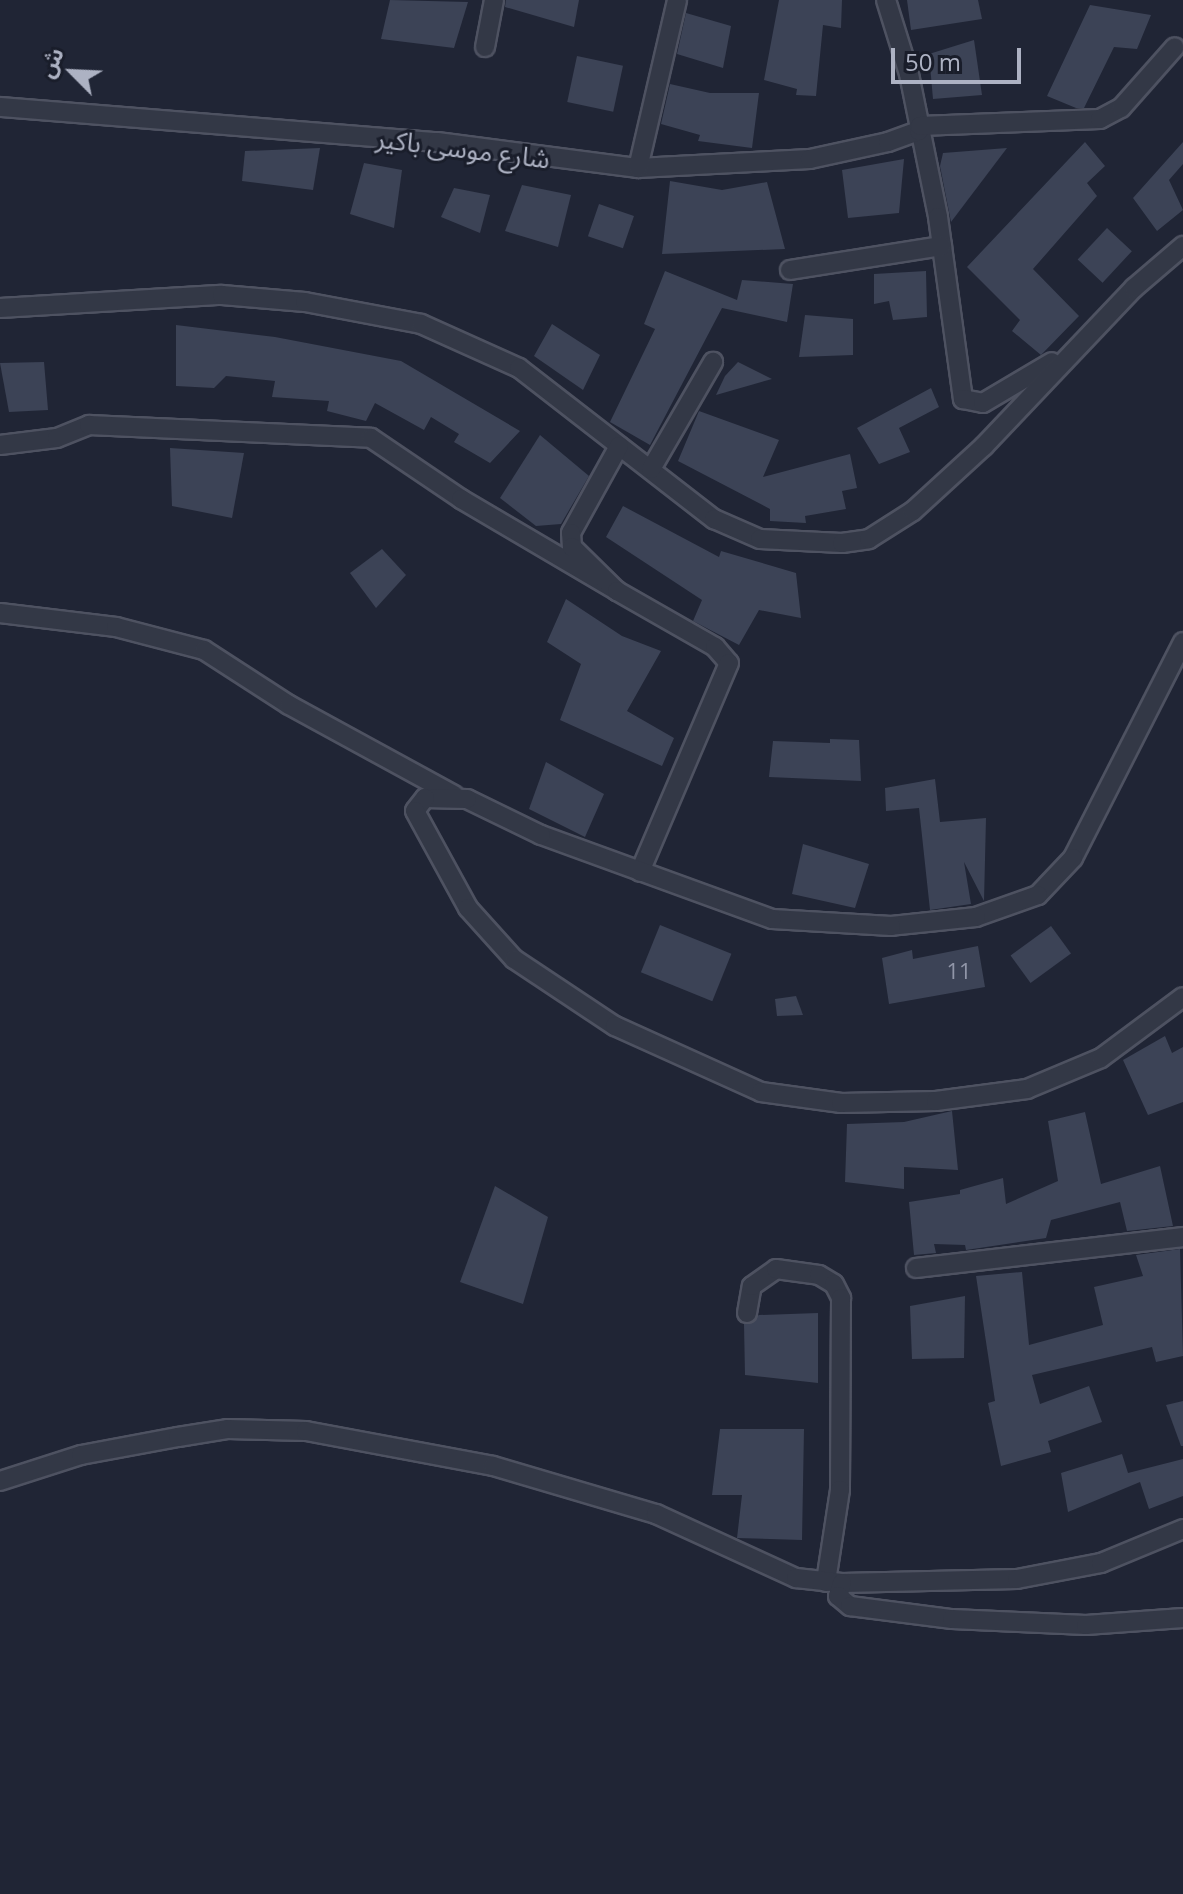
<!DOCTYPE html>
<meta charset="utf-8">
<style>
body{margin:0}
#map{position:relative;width:1183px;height:1894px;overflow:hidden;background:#202535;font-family:"Open Sans","Noto Sans Arabic",sans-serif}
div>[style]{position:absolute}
.building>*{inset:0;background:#3c4356;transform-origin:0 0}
.roads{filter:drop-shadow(2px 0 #4e5261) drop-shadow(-2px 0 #4e5261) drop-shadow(0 2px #4e5261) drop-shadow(0 -2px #4e5261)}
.minor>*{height:18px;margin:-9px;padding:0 9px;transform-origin:9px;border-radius:9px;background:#333846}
span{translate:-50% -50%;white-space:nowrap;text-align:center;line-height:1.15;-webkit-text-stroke:6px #191d2a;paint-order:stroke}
.number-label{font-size:22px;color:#9196a8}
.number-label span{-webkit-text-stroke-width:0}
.street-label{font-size:26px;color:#adb2c3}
.north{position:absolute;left:32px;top:32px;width:80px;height:80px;-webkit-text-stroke:6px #191d2a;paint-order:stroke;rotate:294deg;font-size:22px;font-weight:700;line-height:32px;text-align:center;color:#adb2c3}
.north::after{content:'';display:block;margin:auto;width:28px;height:36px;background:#adb2c3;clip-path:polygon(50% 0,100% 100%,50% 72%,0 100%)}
.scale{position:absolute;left:891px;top:48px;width:130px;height:36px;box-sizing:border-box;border:4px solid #adb2c3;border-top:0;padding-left:10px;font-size:24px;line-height:28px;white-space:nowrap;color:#adb2c3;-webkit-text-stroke:6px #191d2a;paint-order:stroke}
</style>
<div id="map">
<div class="building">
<i style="clip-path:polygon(390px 0,468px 2px,454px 48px,381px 39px)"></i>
<i style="clip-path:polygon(506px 0,579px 0,574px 27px,505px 7px)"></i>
<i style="clip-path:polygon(779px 0,842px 0,841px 28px,823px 25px,816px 96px,796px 95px,797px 89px,764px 80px)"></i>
<i style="clip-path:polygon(907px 0,978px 0,982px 19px,911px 30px)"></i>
<i style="clip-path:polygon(1090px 5px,1151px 15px,1137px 49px,1114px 47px,1084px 108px,1076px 108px,1047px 96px)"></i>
<i style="clip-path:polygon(686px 13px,731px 26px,723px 68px,677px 54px)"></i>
<i style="clip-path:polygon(974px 40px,982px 95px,933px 99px,929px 54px)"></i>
<i style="left:577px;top:56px;width:47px;height:47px;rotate:12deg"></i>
<i style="clip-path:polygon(670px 84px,710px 93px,759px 93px,752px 148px,698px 141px,700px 135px,661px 124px)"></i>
<i style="clip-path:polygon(1085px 142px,1105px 166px,1087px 183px,1097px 196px,1033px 269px,1079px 316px,1041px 355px,1012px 331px,1020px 320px,967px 267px)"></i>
<i style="clip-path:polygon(1183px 142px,1183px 164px,1169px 180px,1183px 210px,1157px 231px,1133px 198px)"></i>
<i style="clip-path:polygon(320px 148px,313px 190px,242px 181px,245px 151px)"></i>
<i style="clip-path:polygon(1007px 148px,951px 222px,940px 166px,943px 153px)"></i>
<i style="clip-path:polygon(904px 159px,899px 213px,848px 218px,842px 170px)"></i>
<i style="clip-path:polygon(364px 163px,402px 170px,394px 228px,350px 214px)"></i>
<i style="clip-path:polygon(670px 181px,722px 190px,767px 182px,785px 249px,662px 254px)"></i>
<i style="clip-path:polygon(522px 185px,571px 195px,558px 247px,505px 231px)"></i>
<i style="clip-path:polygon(454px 188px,490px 195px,480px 233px,441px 217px)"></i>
<i style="left:599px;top:204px;width:37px;height:34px;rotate:19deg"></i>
<i style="left:1107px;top:228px;width:34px;height:43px;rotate:43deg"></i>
<i style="clip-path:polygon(665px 271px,737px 300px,742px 280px,793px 284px,787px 322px,722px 308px,650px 445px,610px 422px,655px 329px,644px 324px)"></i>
<i style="clip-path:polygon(926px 271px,927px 317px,893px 320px,889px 301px,874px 304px,874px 274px)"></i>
<i style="clip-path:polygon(805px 315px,853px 319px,853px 355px,799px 357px)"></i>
<i style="clip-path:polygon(552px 324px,600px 355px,583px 390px,534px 356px)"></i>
<i style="clip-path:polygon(176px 325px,275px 337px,401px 361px,520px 431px,490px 463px,454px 442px,459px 434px,431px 417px,424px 430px,375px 403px,366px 421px,327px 411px,329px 401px,272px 397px,275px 381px,226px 376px,214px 388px,176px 386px)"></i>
<i style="clip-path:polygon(44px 362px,48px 410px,9px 412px,0 363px)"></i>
<i style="clip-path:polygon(738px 362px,772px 379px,716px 395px,725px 376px)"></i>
<i style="clip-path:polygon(931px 388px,939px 407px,899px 428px,910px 452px,879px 464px,857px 428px)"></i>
<i style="clip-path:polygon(699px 411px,779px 440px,763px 477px,850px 454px,857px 488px,842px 491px,846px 509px,805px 516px,806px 523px,770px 521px,770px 509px,678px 461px)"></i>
<i style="clip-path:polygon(540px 435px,589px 476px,561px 524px,536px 526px,500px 498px)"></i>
<i style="clip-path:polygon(170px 448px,244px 453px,232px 518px,172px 506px)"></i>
<i style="clip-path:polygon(623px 506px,719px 557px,721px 551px,796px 573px,801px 618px,759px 610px,739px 645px,693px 621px,702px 600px,606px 537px)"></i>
<i style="clip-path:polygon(382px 549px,406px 575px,376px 608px,350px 573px)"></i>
<i style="clip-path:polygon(566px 599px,622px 636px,661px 651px,627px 711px,674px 738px,662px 766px,560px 720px,581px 664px,547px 642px)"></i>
<i style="clip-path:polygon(830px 739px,859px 740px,861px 781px,769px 777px,773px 741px,830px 743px)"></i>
<i style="clip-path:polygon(546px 762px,604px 794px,585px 837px,529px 809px)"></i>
<i style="clip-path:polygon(935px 779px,940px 822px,986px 818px,984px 901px,964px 862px,971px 904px,930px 910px,919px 808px,886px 811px,885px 788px)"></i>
<i style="clip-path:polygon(803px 844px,869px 864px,855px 908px,792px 894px)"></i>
<i style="left:660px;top:925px;width:77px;height:51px;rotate:22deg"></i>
<i style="left:1051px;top:926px;width:34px;height:50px;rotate:54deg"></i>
<i style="clip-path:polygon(978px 946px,985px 987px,889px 1004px,882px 958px,912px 950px,913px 959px)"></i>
<i style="clip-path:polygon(796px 996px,803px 1015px,777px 1016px,775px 999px)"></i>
<i style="clip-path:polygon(1165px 1036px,1172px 1053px,1183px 1047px,1183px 1102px,1148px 1115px,1123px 1060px)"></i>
<i style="clip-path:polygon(952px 1111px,958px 1170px,904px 1167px,904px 1189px,845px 1182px,847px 1124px,904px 1122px)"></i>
<i style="clip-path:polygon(1085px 1112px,1101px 1184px,1160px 1166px,1173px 1226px,1127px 1231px,1120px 1202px,1051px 1220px,1046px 1238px,966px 1250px,965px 1245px,934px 1244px,936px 1253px,914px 1255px,909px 1202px,960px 1194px,960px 1190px,1003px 1178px,1006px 1204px,1058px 1181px,1048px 1121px)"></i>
<i style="clip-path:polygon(495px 1186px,548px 1217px,523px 1304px,460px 1282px)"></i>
<i style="clip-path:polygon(1180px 1249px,1183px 1356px,1156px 1362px,1152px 1347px,1032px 1375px,1040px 1404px,1089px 1386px,1102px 1422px,1048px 1441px,1051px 1452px,1001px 1466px,988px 1403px,995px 1401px,976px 1276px,1022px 1272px,1029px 1345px,1103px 1325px,1094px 1287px,1143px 1276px,1136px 1255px)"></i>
<i style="clip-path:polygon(965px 1296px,964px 1358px,912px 1359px,910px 1306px)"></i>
<i style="clip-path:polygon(818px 1313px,818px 1383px,745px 1375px,744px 1324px,759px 1315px)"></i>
<i style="clip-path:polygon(1183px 1401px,1183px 1446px,1181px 1446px,1166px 1405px)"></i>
<i style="clip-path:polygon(720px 1429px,804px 1429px,802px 1540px,737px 1538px,742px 1495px,712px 1495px)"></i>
<i style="clip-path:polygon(1122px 1454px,1128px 1473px,1183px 1459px,1183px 1496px,1149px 1509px,1140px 1482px,1068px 1512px,1061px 1473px)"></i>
</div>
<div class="roads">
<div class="minor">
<i style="left:886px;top:0;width:77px;rotate:72.7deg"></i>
<i style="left:909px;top:74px;width:146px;rotate:78.5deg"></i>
<i style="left:938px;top:217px;width:184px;rotate:82.2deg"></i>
<i style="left:963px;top:399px;width:20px;rotate:11deg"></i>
<i style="left:983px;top:403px;width:80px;rotate:-30.7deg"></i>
<i style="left:485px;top:47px;width:48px;rotate:-79.2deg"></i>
<i style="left:0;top:107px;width:438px;rotate:4.6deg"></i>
<i style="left:437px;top:142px;width:203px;rotate:7.4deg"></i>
<i style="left:638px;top:168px;width:172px;rotate:-3deg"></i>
<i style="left:810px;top:159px;width:80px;rotate:-12.3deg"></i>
<i style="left:888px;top:142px;width:33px;rotate:-20deg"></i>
<i style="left:919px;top:131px;width:5px;rotate:-79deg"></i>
<i style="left:920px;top:126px;width:180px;rotate:-2.2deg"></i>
<i style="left:1100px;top:119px;width:24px;rotate:-28deg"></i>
<i style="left:1121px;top:108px;width:81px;rotate:-48.5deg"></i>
<i style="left:638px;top:168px;width:172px;rotate:-76.9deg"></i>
<i style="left:790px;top:270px;width:154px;rotate:-9deg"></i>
<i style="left:0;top:308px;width:222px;rotate:-3.4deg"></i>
<i style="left:222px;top:295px;width:83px;rotate:4.8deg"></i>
<i style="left:305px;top:302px;width:118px;rotate:10.7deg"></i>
<i style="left:421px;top:324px;width:107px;rotate:24.2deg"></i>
<i style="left:519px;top:368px;width:247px;rotate:37.8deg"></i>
<i style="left:714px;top:519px;width:50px;rotate:23.5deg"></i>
<i style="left:760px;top:539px;width:82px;rotate:2.8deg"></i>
<i style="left:842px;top:543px;width:27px;rotate:-8deg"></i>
<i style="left:869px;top:539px;width:52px;rotate:-32.5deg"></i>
<i style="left:913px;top:511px;width:96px;rotate:-42.5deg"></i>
<i style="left:984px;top:446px;width:218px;rotate:-46.5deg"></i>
<i style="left:1134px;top:288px;width:65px;rotate:-40.6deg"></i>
<i style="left:0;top:445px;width:57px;rotate:-7deg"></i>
<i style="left:57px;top:438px;width:35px;rotate:-22deg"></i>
<i style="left:89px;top:425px;width:282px;rotate:2.6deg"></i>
<i style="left:371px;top:438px;width:109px;rotate:34.1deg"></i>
<i style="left:461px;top:499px;width:181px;rotate:30.5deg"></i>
<i style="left:619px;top:446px;width:99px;rotate:118.9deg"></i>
<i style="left:571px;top:533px;width:14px;rotate:86deg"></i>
<i style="left:572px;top:547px;width:63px;rotate:44.4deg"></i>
<i style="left:617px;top:591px;width:113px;rotate:29.7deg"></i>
<i style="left:715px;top:647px;width:21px;rotate:49deg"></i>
<i style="left:729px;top:663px;width:227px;rotate:113.1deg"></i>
<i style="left:651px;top:469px;width:124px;rotate:-59.9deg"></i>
<i style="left:0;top:613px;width:117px;rotate:6.9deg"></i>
<i style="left:116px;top:627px;width:91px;rotate:14.6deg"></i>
<i style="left:204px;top:650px;width:101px;rotate:32.9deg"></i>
<i style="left:289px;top:705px;width:188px;rotate:28.6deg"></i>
<i style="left:1183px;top:642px;width:242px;rotate:117deg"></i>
<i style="left:1073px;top:858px;width:51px;rotate:133.4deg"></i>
<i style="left:1038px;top:895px;width:66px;rotate:160.5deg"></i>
<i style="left:976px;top:917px;width:85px;rotate:174deg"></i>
<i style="left:891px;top:926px;width:119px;rotate:-176.6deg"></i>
<i style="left:772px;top:919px;width:246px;rotate:-160deg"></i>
<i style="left:541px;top:835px;width:82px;rotate:-154.1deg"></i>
<i style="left:467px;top:799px;width:42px;rotate:-178.6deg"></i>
<i style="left:425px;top:798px;width:16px;rotate:128deg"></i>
<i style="left:415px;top:811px;width:111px;rotate:61.3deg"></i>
<i style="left:468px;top:908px;width:69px;rotate:48deg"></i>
<i style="left:514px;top:959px;width:121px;rotate:33.6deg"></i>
<i style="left:615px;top:1026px;width:160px;rotate:24.3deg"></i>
<i style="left:761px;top:1092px;width:81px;rotate:7.8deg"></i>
<i style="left:841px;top:1103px;width:95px;rotate:-1.2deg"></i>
<i style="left:936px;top:1101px;width:92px;rotate:-7.5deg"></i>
<i style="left:1027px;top:1089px;width:80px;rotate:-22.7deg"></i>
<i style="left:1101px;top:1058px;width:102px;rotate:-36.6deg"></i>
<i style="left:916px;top:1268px;width:269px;rotate:-6.6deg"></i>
<i style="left:747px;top:1313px;width:27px;rotate:-80deg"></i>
<i style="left:752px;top:1286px;width:29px;rotate:-35deg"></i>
<i style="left:776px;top:1269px;width:43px;rotate:7.9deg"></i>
<i style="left:819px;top:1275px;width:17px;rotate:31deg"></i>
<i style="left:834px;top:1284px;width:16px;rotate:63deg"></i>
<i style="left:841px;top:1298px;width:192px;rotate:90.3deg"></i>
<i style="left:840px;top:1490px;width:93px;rotate:98.7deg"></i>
<i style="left:0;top:1481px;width:85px;rotate:-17.8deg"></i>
<i style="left:81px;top:1455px;width:99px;rotate:-10.5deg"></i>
<i style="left:178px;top:1437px;width:51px;rotate:-9.1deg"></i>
<i style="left:228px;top:1429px;width:78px;rotate:1.5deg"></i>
<i style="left:306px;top:1431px;width:190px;rotate:10.6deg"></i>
<i style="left:493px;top:1466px;width:170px;rotate:16.4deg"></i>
<i style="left:656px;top:1514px;width:154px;rotate:24.6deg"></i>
<i style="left:796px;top:1578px;width:46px;rotate:6.2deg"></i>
<i style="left:842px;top:1583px;width:175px;rotate:-1.3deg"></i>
<i style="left:1017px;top:1579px;width:86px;rotate:-10.8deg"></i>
<i style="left:1101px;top:1563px;width:89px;rotate:-22.5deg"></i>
<i style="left:842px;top:1583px;width:14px;rotate:107deg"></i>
<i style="left:838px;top:1596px;width:16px;rotate:40deg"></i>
<i style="left:850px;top:1606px;width:103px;rotate:7.3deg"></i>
<i style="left:952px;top:1619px;width:134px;rotate:2.6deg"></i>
<i style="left:1086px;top:1625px;width:97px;rotate:-4.1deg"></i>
</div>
</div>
<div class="number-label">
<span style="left:959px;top:971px">11</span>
</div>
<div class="street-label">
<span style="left:463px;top:149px;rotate:7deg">شارع موسى باكير</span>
</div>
<div class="north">ش</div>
<div class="scale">50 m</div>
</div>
